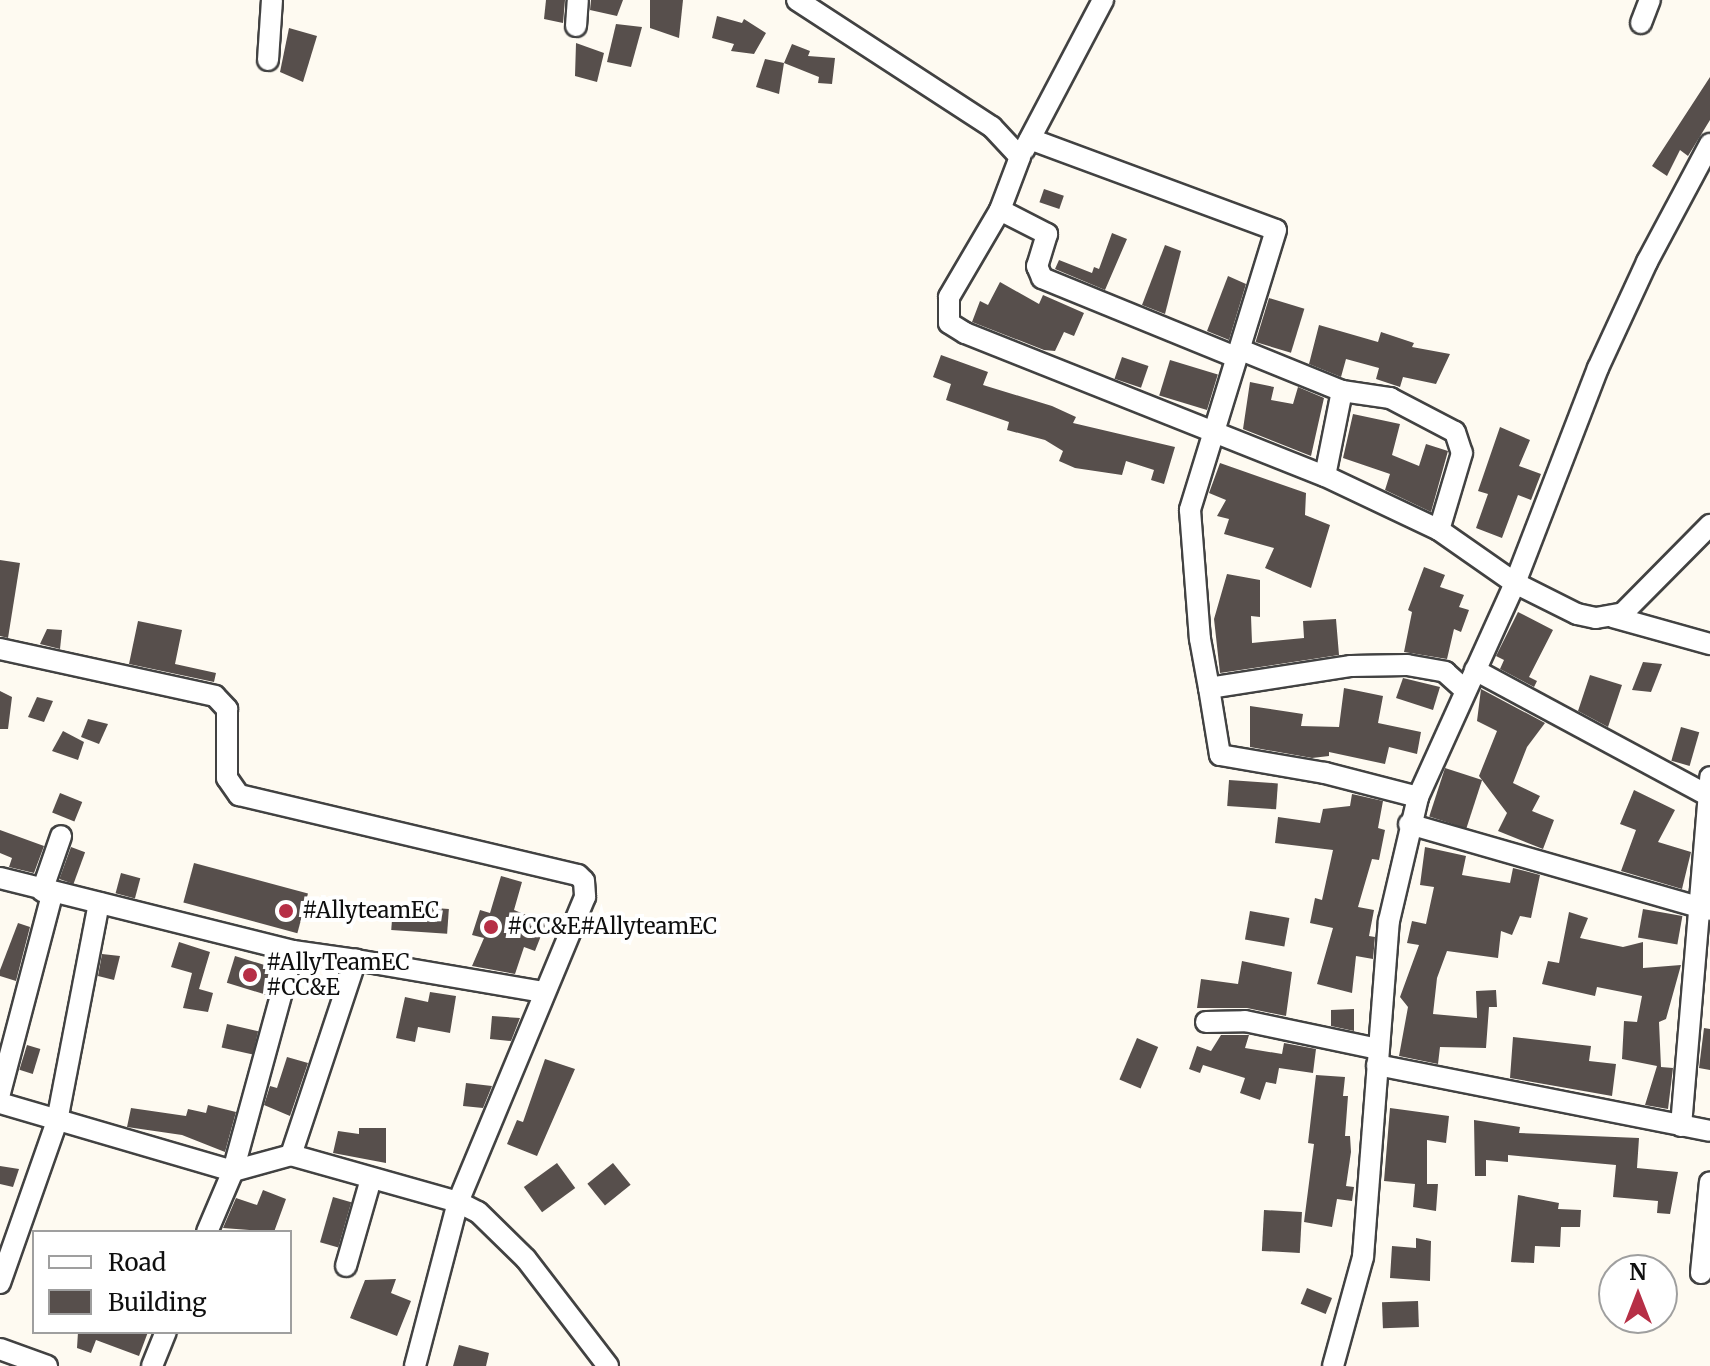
<!DOCTYPE html>
<style>
body{margin:0}
#map{position:relative;width:1710px;height:1366px;overflow:hidden;background:#fefaf1;font-family:Merriweather,serif}
div>[style]{position:absolute}
.building>*{inset:0;background:#574f4c;transform-origin:0 0}
.roads{filter:drop-shadow(2px 0 #424242) drop-shadow(-2px 0 #424242) drop-shadow(0 2px #424242) drop-shadow(0 -2px #424242)}
.minor>*{height:20px;margin:-10px;padding:0 10px;transform-origin:10px;border-radius:10px;background:#fff}
.dots>*{width:22px;height:22px;translate:-50% -50%;box-sizing:border-box;border:4px solid #fff;border-radius:50%}
span{translate:-50% -50%;white-space:nowrap;text-align:center;line-height:1.15;-webkit-text-stroke:8px #fff;paint-order:stroke}
.poi-label{font-size:22px;color:#0f0f0f}
.left{translate:0 -50%;text-align:left}
.legend{position:absolute;left:32px;top:1230px;width:260px;height:104px;box-sizing:border-box;background:#fff;border:2px solid #9f9f9f;margin:0;padding:10px 14px;list-style:none;font-size:24px;color:#0f0f0f}
.legend li{display:flex;align-items:center;gap:16px;height:40px}
.legend b{width:40px;border:2px solid #9f9f9f}
.north{position:absolute;left:1598px;top:1254px;width:80px;height:80px;box-sizing:border-box;background:#fff;border:2px solid #9f9f9f;border-radius:50%;rotate:0deg;font-size:22px;font-weight:700;line-height:32px;text-align:center;color:#0f0f0f}
.north::after{content:'';display:block;margin:auto;width:28px;height:36px;background:#b62f46;clip-path:polygon(50% 0,100% 100%,50% 72%,0 100%)}
</style>
<div id="map">
<div class="building">
<i style="clip-path:polygon(546px 0,565px 0,563px 23px,544px 19px)"></i>
<i style="clip-path:polygon(591px 0,623px 0,617px 16px,590px 10px)"></i>
<i style="clip-path:polygon(650px 0,683px 0,679px 38px,650px 28px)"></i>
<i style="clip-path:polygon(717px 16px,742px 23px,744px 19px,766px 33px,754px 54px,731px 51px,734px 44px,712px 38px)"></i>
<i style="clip-path:polygon(616px 24px,642px 27px,631px 67px,607px 62px)"></i>
<i style="clip-path:polygon(289px 28px,317px 36px,303px 82px,280px 72px)"></i>
<i style="clip-path:polygon(576px 43px,604px 53px,597px 82px,575px 76px)"></i>
<i style="clip-path:polygon(792px 44px,810px 51px,808px 56px,835px 58px,832px 84px,818px 83px,819px 77px,784px 63px)"></i>
<i style="clip-path:polygon(765px 59px,784px 63px,779px 94px,756px 87px)"></i>
<i style="clip-path:polygon(1710px 77px,1710px 120px,1688px 156px,1680px 150px,1667px 176px,1652px 166px)"></i>
<i style="left:1044px;top:189px;width:21px;height:14px;rotate:19deg"></i>
<i style="clip-path:polygon(1112px 233px,1127px 239px,1105px 290px,1055px 269px,1059px 260px,1092px 273px,1094px 267px,1099px 269px)"></i>
<i style="clip-path:polygon(1165px 245px,1181px 251px,1165px 314px,1142px 305px)"></i>
<i style="clip-path:polygon(1228px 276px,1246px 284px,1229px 340px,1207px 331px)"></i>
<i style="clip-path:polygon(1000px 282px,1039px 304px,1043px 295px,1084px 313px,1074px 336px,1064px 332px,1055px 351px,1044px 350px,972px 322px,980px 301px,988px 305px)"></i>
<i style="left:1269px;top:298px;width:37px;height:46px;rotate:17deg"></i>
<i style="clip-path:polygon(1319px 325px,1378px 342px,1381px 332px,1414px 343px,1412px 347px,1450px 354px,1436px 384px,1403px 377px,1400px 387px,1376px 379px,1379px 368px,1346px 359px,1341px 377px,1309px 364px)"></i>
<i style="clip-path:polygon(941px 355px,988px 372px,983px 385px,1052px 406px,1076px 417px,1073px 423px,1175px 447px,1164px 484px,1151px 480px,1154px 470px,1126px 461px,1122px 475px,1075px 468px,1059px 461px,1063px 451px,1045px 440px,1007px 430px,1009px 422px,946px 400px,951px 384px,933px 377px)"></i>
<i style="left:1122px;top:357px;width:28px;height:23px;rotate:19deg"></i>
<i style="left:1170px;top:360px;width:50px;height:37px;rotate:17deg"></i>
<i style="clip-path:polygon(1250px 382px,1274px 387px,1271px 400px,1293px 404px,1298px 387px,1324px 398px,1311px 456px,1243px 429px)"></i>
<i style="clip-path:polygon(1353px 414px,1400px 424px,1392px 455px,1419px 466px,1426px 444px,1448px 451px,1431px 512px,1385px 490px,1390px 474px,1343px 458px)"></i>
<i style="clip-path:polygon(1500px 427px,1530px 440px,1519px 466px,1541px 474px,1531px 500px,1518px 495px,1502px 538px,1476px 528px,1488px 494px,1478px 491px)"></i>
<i style="clip-path:polygon(1220px 463px,1306px 493px,1305px 515px,1330px 525px,1311px 588px,1265px 568px,1274px 548px,1224px 534px,1229px 519px,1217px 516px,1226px 500px,1209px 493px)"></i>
<i style="clip-path:polygon(0 560px,20px 563px,8px 638px,0 636px)"></i>
<i style="clip-path:polygon(1424px 567px,1445px 575px,1440px 587px,1464px 595px,1459px 607px,1469px 610px,1461px 632px,1454px 629px,1447px 659px,1404px 652px,1412px 612px,1408px 610px)"></i>
<i style="clip-path:polygon(1227px 574px,1260px 580px,1260px 617px,1251px 616px,1252px 643px,1304px 638px,1303px 621px,1336px 619px,1339px 655px,1220px 673px,1214px 619px)"></i>
<i style="clip-path:polygon(1518px 612px,1553px 630px,1529px 677px,1537px 681px,1534px 687px,1500px 669px,1504px 660px,1496px 656px)"></i>
<i style="clip-path:polygon(138px 621px,182px 630px,175px 664px,216px 673px,214px 682px,129px 664px)"></i>
<i style="clip-path:polygon(47px 629px,62px 630px,60px 649px,40px 644px)"></i>
<i style="clip-path:polygon(1643px 662px,1662px 664px,1651px 692px,1632px 690px)"></i>
<i style="clip-path:polygon(1590px 675px,1622px 685px,1608px 727px,1578px 711px)"></i>
<i style="clip-path:polygon(1403px 678px,1440px 687px,1433px 710px,1396px 698px)"></i>
<i style="clip-path:polygon(1344px 688px,1383px 696px,1378px 723px,1421px 732px,1417px 754px,1389px 747px,1385px 764px,1329px 752px,1329px 756px,1312px 758px,1250px 747px,1250px 706px,1303px 714px,1301px 726px,1339px 727px)"></i>
<i style="clip-path:polygon(1481px 689px,1545px 723px,1527px 747px,1513px 783px,1540px 796px,1532px 811px,1554px 820px,1543px 849px,1498px 831px,1507px 813px,1479px 776px,1497px 731px,1477px 721px)"></i>
<i style="clip-path:polygon(0 691px,12px 697px,8px 729px,0 729px)"></i>
<i style="clip-path:polygon(37px 697px,53px 701px,44px 722px,28px 717px)"></i>
<i style="clip-path:polygon(88px 719px,108px 724px,99px 744px,81px 737px)"></i>
<i style="left:1681px;top:727px;width:19px;height:35px;rotate:16deg"></i>
<i style="clip-path:polygon(63px 731px,84px 742px,78px 760px,52px 751px)"></i>
<i style="left:1445px;top:768px;width:39px;height:51px;rotate:18deg"></i>
<i style="left:1229px;top:780px;width:49px;height:26px;rotate:4deg"></i>
<i style="clip-path:polygon(1634px 790px,1675px 810px,1658px 842px,1691px 852px,1682px 889px,1621px 871px,1636px 830px,1620px 824px)"></i>
<i style="left:60px;top:793px;width:24px;height:21px;rotate:22deg"></i>
<i style="clip-path:polygon(1352px 794px,1383px 801px,1378px 828px,1385px 830px,1379px 860px,1372px 859px,1358px 907px,1374px 910px,1369px 936px,1375px 937px,1373px 959px,1356px 956px,1352px 993px,1317px 984px,1333px 928px,1310px 923px,1315px 898px,1322px 900px,1333px 850px,1275px 843px,1278px 817px,1320px 823px,1323px 809px,1350px 806px)"></i>
<i style="clip-path:polygon(0 830px,44px 846px,34px 873px,9px 867px,12px 858px,0 853px)"></i>
<i style="left:71px;top:847px;width:15px;height:34px;rotate:20deg"></i>
<i style="clip-path:polygon(1425px 847px,1466px 856px,1462px 875px,1510px 883px,1513px 868px,1540px 875px,1531px 918px,1520px 916px,1512px 935px,1501px 931px,1498px 958px,1447px 951px,1437px 978px,1433px 1014px,1477px 1018px,1476px 991px,1496px 990px,1497px 1007px,1489px 1007px,1486px 1048px,1440px 1047px,1438px 1064px,1399px 1056px,1408px 1007px,1400px 997px,1419px 945px,1407px 943px,1412px 921px,1426px 924px,1434px 887px,1420px 885px)"></i>
<i style="left:194px;top:863px;width:118px;height:41px;rotate:15deg"></i>
<i style="left:121px;top:873px;width:20px;height:21px;rotate:15deg"></i>
<i style="clip-path:polygon(501px 876px,522px 882px,514px 910px,546px 923px,535px 951px,524px 947px,515px 974px,472px 966px,484px 938px,472px 935px,480px 910px,490px 913px)"></i>
<i style="left:393px;top:905px;width:56px;height:25px;rotate:4deg"></i>
<i style="left:1643px;top:909px;width:40px;height:29px;rotate:10deg"></i>
<i style="left:1250px;top:911px;width:40px;height:29px;rotate:10deg"></i>
<i style="clip-path:polygon(1569px 912px,1588px 918px,1580px 938px,1623px 947px,1643px 942px,1643px 968px,1681px 965px,1666px 1019px,1659px 1022px,1661px 1067px,1673px 1068px,1668px 1109px,1645px 1105px,1657px 1066px,1622px 1059px,1624px 1021px,1637px 1022px,1642px 996px,1597px 987px,1595px 996px,1542px 984px,1548px 961px,1559px 963px)"></i>
<i style="clip-path:polygon(18px 923px,30px 927px,16px 981px,0 976px,0 970px)"></i>
<i style="clip-path:polygon(179px 942px,210px 952px,199px 989px,213px 993px,208px 1012px,183px 1008px,192px 973px,171px 967px)"></i>
<i style="clip-path:polygon(102px 954px,120px 956px,114px 980px,98px 976px)"></i>
<i style="left:235px;top:956px;width:41px;height:28px;rotate:17deg"></i>
<i style="clip-path:polygon(1242px 961px,1292px 972px,1286px 1016px,1247px 1008px,1197px 1008px,1201px 979px,1238px 984px)"></i>
<i style="clip-path:polygon(430px 992px,456px 996px,450px 1033px,418px 1027px,415px 1042px,396px 1038px,405px 997px,428px 1002px)"></i>
<i style="clip-path:polygon(1354px 1009px,1354px 1031px,1331px 1026px,1331px 1010px)"></i>
<i style="clip-path:polygon(492px 1016px,520px 1018px,511px 1041px,490px 1039px)"></i>
<i style="left:227px;top:1024px;width:32px;height:24px;rotate:13deg"></i>
<i style="clip-path:polygon(1704px 1028px,1710px 1029px,1710px 1070px,1699px 1068px)"></i>
<i style="clip-path:polygon(1221px 1035px,1249px 1035px,1245px 1048px,1282px 1054px,1284px 1043px,1316px 1049px,1313px 1073px,1279px 1068px,1276px 1084px,1266px 1082px,1260px 1100px,1240px 1093px,1245px 1078px,1203px 1065px,1200px 1073px,1189px 1069px,1197px 1046px,1211px 1051px)"></i>
<i style="clip-path:polygon(1513px 1037px,1591px 1046px,1589px 1061px,1616px 1064px,1612px 1096px,1510px 1078px)"></i>
<i style="left:1137px;top:1038px;width:23px;height:45px;rotate:23deg"></i>
<i style="left:27px;top:1045px;width:14px;height:26px;rotate:17deg"></i>
<i style="clip-path:polygon(287px 1057px,308px 1063px,290px 1116px,264px 1105px,270px 1086px,277px 1088px)"></i>
<i style="clip-path:polygon(545px 1059px,575px 1069px,537px 1156px,507px 1144px,517px 1120px,523px 1122px)"></i>
<i style="clip-path:polygon(1316px 1075px,1345px 1077px,1343px 1096px,1348px 1096px,1345px 1136px,1350px 1136px,1351px 1152px,1346px 1186px,1354px 1187px,1352px 1201px,1337px 1199px,1332px 1227px,1304px 1222px,1314px 1144px,1308px 1143px)"></i>
<i style="clip-path:polygon(466px 1083px,492px 1086px,483px 1108px,463px 1106px)"></i>
<i style="clip-path:polygon(208px 1105px,236px 1112px,225px 1152px,182px 1135px,127px 1127px,131px 1108px,186px 1116px,188px 1109px,206px 1113px)"></i>
<i style="clip-path:polygon(1390px 1108px,1449px 1116px,1446px 1143px,1427px 1140px,1427px 1184px,1438px 1184px,1436px 1211px,1413px 1207px,1415px 1184px,1384px 1181px)"></i>
<i style="clip-path:polygon(1474px 1120px,1520px 1127px,1519px 1133px,1639px 1138px,1637px 1168px,1678px 1172px,1670px 1214px,1657px 1213px,1658px 1201px,1613px 1197px,1616px 1165px,1508px 1155px,1508px 1162px,1486px 1160px,1486px 1176px,1475px 1176px)"></i>
<i style="clip-path:polygon(359px 1128px,386px 1128px,386px 1163px,333px 1153px,338px 1131px,359px 1134px)"></i>
<i style="left:557px;top:1163px;width:31px;height:41px;rotate:54deg"></i>
<i style="left:613px;top:1163px;width:28px;height:33px;rotate:51deg"></i>
<i style="clip-path:polygon(0 1166px,19px 1169px,13px 1187px,0 1184px)"></i>
<i style="clip-path:polygon(263px 1190px,286px 1199px,274px 1232px,223px 1228px,236px 1198px,257px 1205px)"></i>
<i style="clip-path:polygon(1518px 1195px,1559px 1203px,1558px 1209px,1581px 1210px,1580px 1227px,1561px 1227px,1560px 1247px,1535px 1246px,1534px 1263px,1511px 1262px)"></i>
<i style="left:333px;top:1197px;width:19px;height:47px;rotate:16deg"></i>
<i style="left:1264px;top:1210px;width:38px;height:41px;rotate:3deg"></i>
<i style="clip-path:polygon(1416px 1238px,1431px 1241px,1430px 1281px,1390px 1278px,1392px 1246px,1416px 1248px)"></i>
<i style="clip-path:polygon(396px 1279px,391px 1293px,411px 1301px,397px 1336px,350px 1318px,365px 1280px)"></i>
<i style="left:1307px;top:1288px;width:27px;height:17px;rotate:22deg"></i>
<i style="left:1418px;top:1301px;width:26px;height:36px;rotate:88deg"></i>
<i style="clip-path:polygon(78px 1332px,148px 1332px,139px 1356px,96px 1340px,91px 1353px,77px 1348px)"></i>
<i style="clip-path:polygon(459px 1345px,489px 1353px,486px 1366px,453px 1366px)"></i>
</div>
<div class="roads">
<div class="minor">
<i style="left:797px;top:0;width:233px;rotate:33.1deg"></i>
<i style="left:992px;top:127px;width:41px;rotate:47deg"></i>
<i style="left:1020px;top:157px;width:57px;rotate:110.7deg"></i>
<i style="left:1000px;top:210px;width:101px;rotate:120.4deg"></i>
<i style="left:949px;top:297px;width:26px;rotate:90deg"></i>
<i style="left:949px;top:323px;width:19px;rotate:32deg"></i>
<i style="left:965px;top:333px;width:387px;rotate:21.7deg"></i>
<i style="left:1325px;top:476px;width:126px;rotate:25.3deg"></i>
<i style="left:1439px;top:530px;width:93px;rotate:34.9deg"></i>
<i style="left:1515px;top:583px;width:69px;rotate:26.6deg"></i>
<i style="left:1577px;top:614px;width:19px;rotate:12deg"></i>
<i style="left:1596px;top:618px;width:27px;rotate:-10deg"></i>
<i style="left:1623px;top:613px;width:124px;rotate:-45.3deg"></i>
<i style="left:1641px;top:23px;width:25px;rotate:-69deg"></i>
<i style="left:576px;top:26px;width:26px;rotate:-86deg"></i>
<i style="left:268px;top:60px;width:60px;rotate:-86.2deg"></i>
<i style="left:1030px;top:139px;width:262px;rotate:20.3deg"></i>
<i style="left:1276px;top:230px;width:293px;rotate:107.1deg"></i>
<i style="left:1190px;top:510px;width:129px;rotate:85.6deg"></i>
<i style="left:1200px;top:639px;width:50px;rotate:79.6deg"></i>
<i style="left:1209px;top:688px;width:144px;rotate:-8.8deg"></i>
<i style="left:1351px;top:666px;width:56px;rotate:-1deg"></i>
<i style="left:1407px;top:665px;width:39px;rotate:10deg"></i>
<i style="left:1445px;top:672px;width:25px;rotate:42deg"></i>
<i style="left:1024px;top:150px;width:170px;rotate:-62.2deg"></i>
<i style="left:1000px;top:210px;width:53px;rotate:27.1deg"></i>
<i style="left:1047px;top:234px;width:34px;rotate:107deg"></i>
<i style="left:1037px;top:266px;width:13px;rotate:67deg"></i>
<i style="left:1042px;top:278px;width:209px;rotate:22.2deg"></i>
<i style="left:1241px;top:350px;width:109px;rotate:22.1deg"></i>
<i style="left:1342px;top:391px;width:49px;rotate:8.3deg"></i>
<i style="left:1390px;top:398px;width:73px;rotate:27.6deg"></i>
<i style="left:1455px;top:432px;width:22px;rotate:72deg"></i>
<i style="left:1462px;top:453px;width:80px;rotate:106.6deg"></i>
<i style="left:1325px;top:476px;width:87px;rotate:-78.7deg"></i>
<i style="left:1613px;top:617px;width:101px;rotate:15.6deg"></i>
<i style="left:0;top:649px;width:220px;rotate:12.3deg"></i>
<i style="left:215px;top:696px;width:18px;rotate:47deg"></i>
<i style="left:227px;top:709px;width:69px;rotate:90deg"></i>
<i style="left:227px;top:778px;width:21px;rotate:55deg"></i>
<i style="left:239px;top:795px;width:348px;rotate:13.3deg"></i>
<i style="left:578px;top:875px;width:8px;rotate:45deg"></i>
<i style="left:584px;top:881px;width:16px;rotate:86deg"></i>
<i style="left:585px;top:897px;width:330px;rotate:112.6deg"></i>
<i style="left:458px;top:1202px;width:170px;rotate:104.7deg"></i>
<i style="left:1475px;top:670px;width:261px;rotate:28.3deg"></i>
<i style="left:1209px;top:688px;width:68px;rotate:80.7deg"></i>
<i style="left:1220px;top:755px;width:107px;rotate:9.7deg"></i>
<i style="left:1325px;top:773px;width:96px;rotate:14.5deg"></i>
<i style="left:1409px;top:824px;width:312px;rotate:16deg"></i>
<i style="left:0;top:878px;width:302px;rotate:14deg"></i>
<i style="left:293px;top:951px;width:64px;rotate:8.1deg"></i>
<i style="left:42px;top:891px;width:58px;rotate:-70.9deg"></i>
<i style="left:1206px;top:1022px;width:39px;rotate:-1deg"></i>
<i style="left:1245px;top:1021px;width:136px;rotate:11.9deg"></i>
<i style="left:1377px;top:1065px;width:339px;rotate:11.2deg"></i>
<i style="left:0;top:1093px;width:205px;rotate:-75.3deg"></i>
<i style="left:0;top:1103px;width:243px;rotate:16.3deg"></i>
<i style="left:233px;top:1171px;width:60px;rotate:-15.4deg"></i>
<i style="left:291px;top:1155px;width:173px;rotate:15.7deg"></i>
<i style="left:458px;top:1202px;width:22px;rotate:27deg"></i>
<i style="left:478px;top:1212px;width:67px;rotate:44.4deg"></i>
<i style="left:526px;top:1259px;width:135px;rotate:52.5deg"></i>
<i style="left:1681px;top:1126px;width:350px;rotate:-85.2deg"></i>
<i style="left:291px;top:1155px;width:206px;rotate:-71.6deg"></i>
<i style="left:356px;top:960px;width:191px;rotate:9.7deg"></i>
<i style="left:207px;top:1232px;width:66px;rotate:-66.9deg"></i>
<i style="left:233px;top:1171px;width:228px;rotate:-74.7deg"></i>
<i style="left:346px;top:1266px;width:91px;rotate:-74deg"></i>
<i style="left:1701px;top:1273px;width:91px;rotate:-84.4deg"></i>
<i style="left:0;top:1283px;width:172px;rotate:-70.6deg"></i>
<i style="left:57px;top:1121px;width:222px;rotate:-79.1deg"></i>
<i style="left:0;top:1349px;width:50px;rotate:19.9deg"></i>
<i style="left:152px;top:1366px;width:37px;rotate:-68deg"></i>
<i style="left:1333px;top:1366px;width:113px;rotate:-74.6deg"></i>
<i style="left:1363px;top:1257px;width:337px;rotate:-85.6deg"></i>
<i style="left:1389px;top:921px;width:127px;rotate:-76.8deg"></i>
<i style="left:1418px;top:797px;width:235px;rotate:-65.6deg"></i>
<i style="left:1515px;top:583px;width:230px;rotate:-68.9deg"></i>
<i style="left:1598px;top:368px;width:117px;rotate:-65.2deg"></i>
<i style="left:1647px;top:262px;width:134px;rotate:-61.9deg"></i>
</div>
</div>
<div class="dots">
<i style="left:286px;top:911px;background:#b62f46"></i>
<i style="left:491px;top:927px;background:#b62f46"></i>
<i style="left:250px;top:975px;background:#b62f46"></i>
</div>
<div class="poi-label">
<span class="left" style="left:302px;top:911px">#AllyteamEC</span>
<span class="left" style="left:507px;top:927px">#CC&amp;E#AllyteamEC</span>
<span class="left" style="left:266px;top:975px">#AllyTeamEC<br>#CC&amp;E</span>
</div>
<ul class="legend">
<li><b style="height:10px;background:#fff"></b>Road</li>
<li><b style="height:22px;background:#574f4c"></b>Building</li>
</ul>
<div class="north">N</div>
</div>
